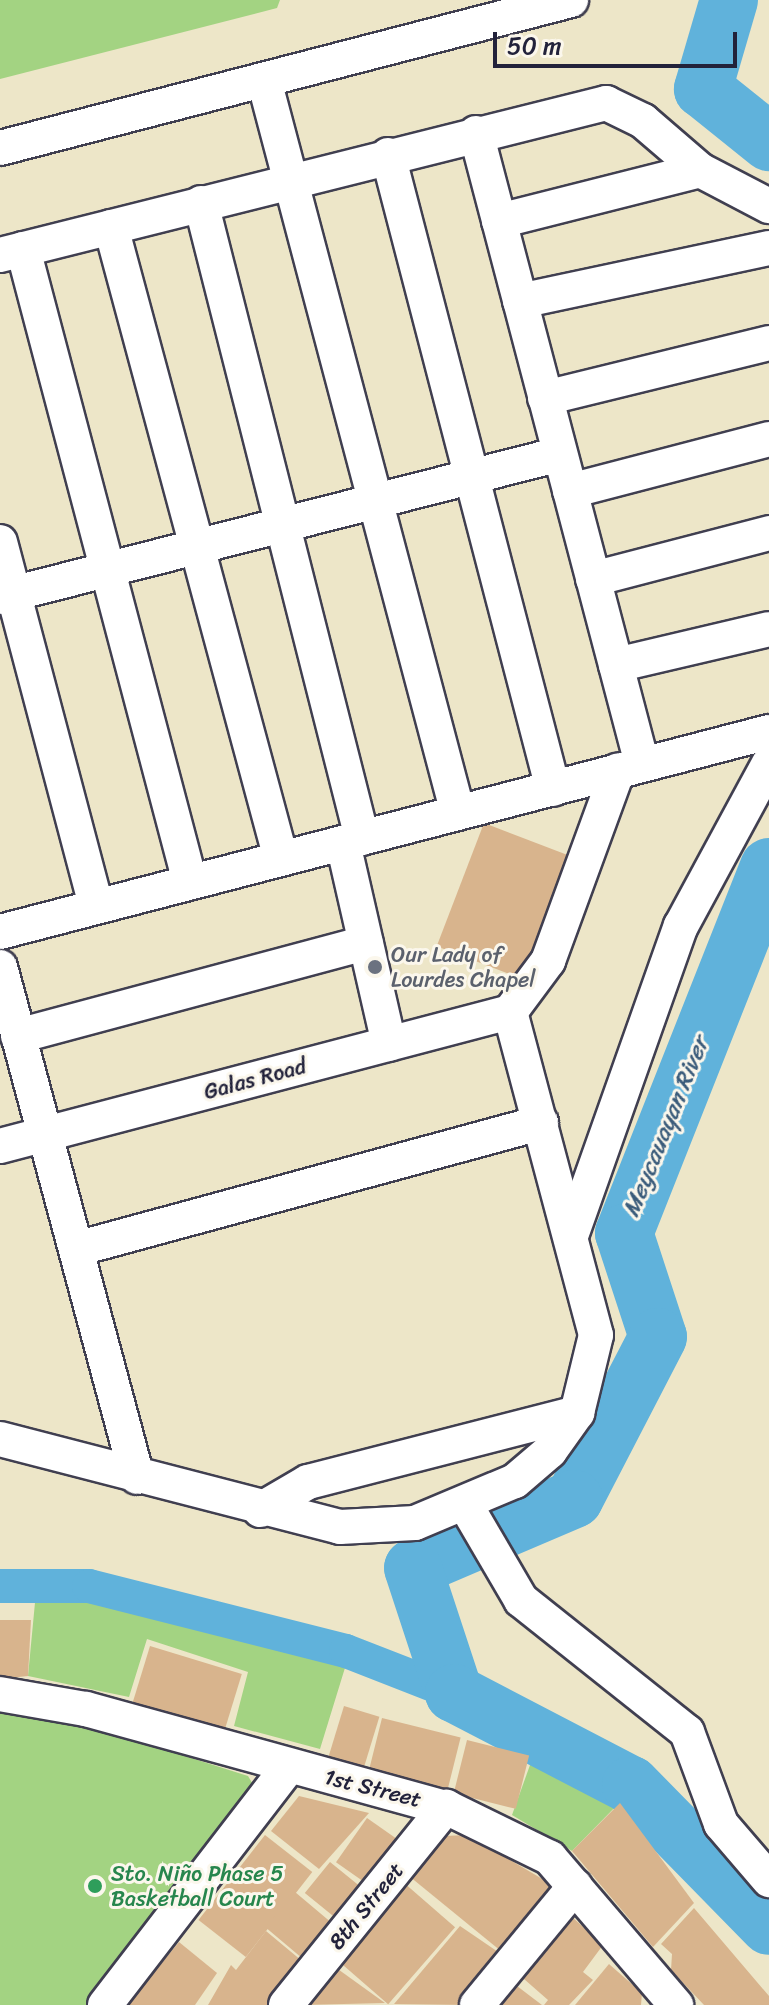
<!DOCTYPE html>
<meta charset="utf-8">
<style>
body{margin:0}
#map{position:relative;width:769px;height:2005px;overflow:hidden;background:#ede6c8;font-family:Sriracha,sans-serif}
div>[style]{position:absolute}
.green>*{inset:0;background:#a3d382}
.canal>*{height:34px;margin:-17px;padding:0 17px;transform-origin:17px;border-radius:17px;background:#60b2db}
.river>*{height:58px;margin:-29px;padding:0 29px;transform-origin:29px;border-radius:29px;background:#60b2db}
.building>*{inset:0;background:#d8b48d;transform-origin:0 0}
.roads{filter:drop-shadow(2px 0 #403f50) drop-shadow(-2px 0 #403f50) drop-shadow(0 2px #403f50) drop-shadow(0 -2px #403f50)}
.minor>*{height:34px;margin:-17px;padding:0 17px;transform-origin:17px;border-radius:17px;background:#fff}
.dots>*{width:22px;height:22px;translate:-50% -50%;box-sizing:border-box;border:4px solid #fbf7ec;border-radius:50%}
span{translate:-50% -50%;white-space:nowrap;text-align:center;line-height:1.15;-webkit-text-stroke:6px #fbf7ec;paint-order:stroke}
.worship-label{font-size:22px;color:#5b616d}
.left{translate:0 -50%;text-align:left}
.street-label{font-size:22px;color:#22223b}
.leisure-label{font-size:22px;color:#27864d}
.water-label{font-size:24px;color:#3b5c7b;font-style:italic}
.scale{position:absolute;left:493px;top:32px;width:244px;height:36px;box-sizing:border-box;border:4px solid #22223b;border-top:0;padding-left:10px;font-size:24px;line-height:28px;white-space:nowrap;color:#22223b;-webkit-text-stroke:6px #fbf7ec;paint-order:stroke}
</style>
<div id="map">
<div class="green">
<i style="clip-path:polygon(0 0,280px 0,277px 8px,0 79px)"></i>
<i style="clip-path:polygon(36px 1592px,90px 1592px,348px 1658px,320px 1749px,234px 1726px,248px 1672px,147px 1639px,129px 1697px,28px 1676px)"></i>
<i style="clip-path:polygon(0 1709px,84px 1724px,248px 1776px,254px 1786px,89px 2005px,0 2005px)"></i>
<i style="clip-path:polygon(534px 1754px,584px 1767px,625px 1797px,572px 1851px,512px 1815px)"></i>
</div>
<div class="canal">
<i style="left:0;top:1586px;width:89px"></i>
<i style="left:89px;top:1586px;width:265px;rotate:14.2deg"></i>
<i style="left:346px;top:1651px;width:116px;rotate:21.3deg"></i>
</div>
<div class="river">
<i style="left:729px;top:0;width:93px;rotate:106.3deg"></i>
<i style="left:703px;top:89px;width:85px;rotate:38.8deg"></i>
<i style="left:769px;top:867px;width:394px;rotate:111.6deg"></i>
<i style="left:624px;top:1233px;width:109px;rotate:71.9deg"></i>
<i style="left:658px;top:1337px;width:182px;rotate:117.4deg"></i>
<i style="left:574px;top:1499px;width:175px;rotate:156.8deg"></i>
<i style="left:413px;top:1568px;width:132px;rotate:71.8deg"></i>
<i style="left:454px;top:1693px;width:199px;rotate:27.5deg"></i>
<i style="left:631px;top:1785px;width:197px;rotate:45.6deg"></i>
</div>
<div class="building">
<i style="left:484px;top:823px;width:93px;height:132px;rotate:21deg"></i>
<i style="clip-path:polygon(0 1620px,31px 1620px,28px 1676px,0 1679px)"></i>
<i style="left:150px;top:1646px;width:96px;height:62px;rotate:17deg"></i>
<i style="left:344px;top:1706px;width:37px;height:54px;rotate:17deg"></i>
<i style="left:382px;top:1718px;width:81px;height:56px;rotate:14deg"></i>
<i style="left:467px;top:1740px;width:64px;height:55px;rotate:14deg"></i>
<i style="clip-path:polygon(299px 1796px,369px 1813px,319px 1869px,271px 1831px)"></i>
<i style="clip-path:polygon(620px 1803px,694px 1903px,653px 1947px,572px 1851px)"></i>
<i style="left:367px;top:1818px;width:47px;height:54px;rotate:35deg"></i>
<i style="left:265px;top:1835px;width:60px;height:108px;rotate:38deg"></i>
<i style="clip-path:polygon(468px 1835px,561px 1890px,507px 1956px,409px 1876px,444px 1836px)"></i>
<i style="left:330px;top:1862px;width:50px;height:40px;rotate:39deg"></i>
<i style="left:403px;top:1882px;width:69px;height:102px;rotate:41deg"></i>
<i style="left:295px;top:1892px;width:50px;height:46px;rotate:40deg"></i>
<i style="clip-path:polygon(694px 1908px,769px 1996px,769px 2005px,704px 2005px,671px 1970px,672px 1954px,661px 1944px)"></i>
<i style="clip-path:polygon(571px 1916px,603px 1945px,583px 1972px,593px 1980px,569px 2005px,544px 2005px,548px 2000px,516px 1972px)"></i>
<i style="clip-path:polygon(460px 1926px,504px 1956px,470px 2005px,394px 2004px)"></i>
<i style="clip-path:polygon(266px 1931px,302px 1961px,271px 2005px,208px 2005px,231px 1965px,236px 1970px)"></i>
<i style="clip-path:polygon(179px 1942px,217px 1973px,195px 2005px,127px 2005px)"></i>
<i style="clip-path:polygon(609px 1964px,642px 1993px,641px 2005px,575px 2005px)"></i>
<i style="clip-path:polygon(335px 1967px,385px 2003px,302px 2005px)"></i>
<i style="clip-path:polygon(513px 1983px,542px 2005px,495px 2005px)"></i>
</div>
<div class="roads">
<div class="minor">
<i style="left:264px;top:80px;width:758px;rotate:75.18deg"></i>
<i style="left:476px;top:133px;width:652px;rotate:75.26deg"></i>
<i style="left:0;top:148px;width:590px;rotate:-14.53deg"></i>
<i style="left:388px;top:155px;width:655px;rotate:75.41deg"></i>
<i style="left:201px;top:203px;width:655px;rotate:75.77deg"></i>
<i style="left:499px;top:221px;width:207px;rotate:-14.2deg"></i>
<i style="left:111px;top:227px;width:654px;rotate:74.94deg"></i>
<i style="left:23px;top:249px;width:655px;rotate:75.22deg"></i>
<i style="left:0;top:255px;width:625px;rotate:-14.08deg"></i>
<i style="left:606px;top:103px;width:41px;rotate:25.9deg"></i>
<i style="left:643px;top:121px;width:75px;rotate:40.7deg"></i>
<i style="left:700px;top:170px;width:78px;rotate:27.6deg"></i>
<i style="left:520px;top:301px;width:255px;rotate:-12deg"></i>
<i style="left:545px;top:398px;width:231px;rotate:-13.8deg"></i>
<i style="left:570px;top:491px;width:206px;rotate:-14.6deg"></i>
<i style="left:0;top:542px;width:376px;rotate:75.2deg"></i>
<i style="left:593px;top:579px;width:182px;rotate:-14.6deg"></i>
<i style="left:0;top:597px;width:578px;rotate:-14.32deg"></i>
<i style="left:616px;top:665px;width:157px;rotate:-13.2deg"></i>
<i style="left:343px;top:843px;width:206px;rotate:77.1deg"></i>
<i style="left:0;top:932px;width:795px;rotate:-14.58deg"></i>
<i style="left:0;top:967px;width:528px;rotate:74.96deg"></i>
<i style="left:18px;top:1036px;width:360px;rotate:-15deg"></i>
<i style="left:0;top:1146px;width:527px;rotate:-14.72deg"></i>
<i style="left:510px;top:1012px;width:64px;rotate:-53.3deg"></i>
<i style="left:548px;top:961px;width:203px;rotate:-69.9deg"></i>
<i style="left:572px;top:1233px;width:326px;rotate:-70.5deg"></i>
<i style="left:681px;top:926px;width:185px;rotate:-61.6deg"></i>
<i style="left:76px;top:1249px;width:482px;rotate:-15.2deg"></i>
<i style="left:0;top:1439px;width:351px;rotate:14.5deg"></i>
<i style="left:340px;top:1527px;width:75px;rotate:-3.1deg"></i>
<i style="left:415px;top:1523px;width:108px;rotate:-22.8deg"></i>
<i style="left:515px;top:1481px;width:46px;rotate:-40.6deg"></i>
<i style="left:550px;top:1451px;width:47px;rotate:-54.6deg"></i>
<i style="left:577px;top:1413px;width:80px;rotate:-76.3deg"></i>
<i style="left:596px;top:1335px;width:334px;rotate:-104.9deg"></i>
<i style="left:465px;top:1504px;width:111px;rotate:59.7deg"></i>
<i style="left:521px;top:1600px;width:212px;rotate:38.5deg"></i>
<i style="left:687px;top:1732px;width:98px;rotate:69.7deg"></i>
<i style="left:721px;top:1824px;width:74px;rotate:49.4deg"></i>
<i style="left:260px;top:1510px;width:56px;rotate:-30.3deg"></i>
<i style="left:308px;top:1482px;width:278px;rotate:-14.4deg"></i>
<i style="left:0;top:1694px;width:87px;rotate:9.9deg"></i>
<i style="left:86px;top:1709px;width:377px;rotate:15.4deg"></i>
<i style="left:450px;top:1809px;width:111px;rotate:26.1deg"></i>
<i style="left:550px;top:1858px;width:194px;rotate:49.4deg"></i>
<i style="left:105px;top:2005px;width:300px;rotate:-52.4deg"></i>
<i style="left:286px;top:2005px;width:255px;rotate:-51.1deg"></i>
<i style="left:477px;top:2005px;width:154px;rotate:-50.5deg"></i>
</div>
</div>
<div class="dots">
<i style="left:375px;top:967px;background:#6b7280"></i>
<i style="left:95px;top:1886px;background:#2e9e5b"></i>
</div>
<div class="worship-label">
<span class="left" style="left:391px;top:967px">Our Lady of<br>Lourdes Chapel</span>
</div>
<div class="street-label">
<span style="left:255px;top:1079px;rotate:-15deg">Galas Road</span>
<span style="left:373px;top:1788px;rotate:14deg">1st Street</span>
<span style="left:366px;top:1906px;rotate:-51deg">8th Street</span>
</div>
<div class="leisure-label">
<span class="left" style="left:111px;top:1886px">Sto. Niño Phase 5<br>Basketball Court</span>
</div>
<div class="water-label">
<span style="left:666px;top:1127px;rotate:-68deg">Meycauayan River</span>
</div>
<div class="scale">50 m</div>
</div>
